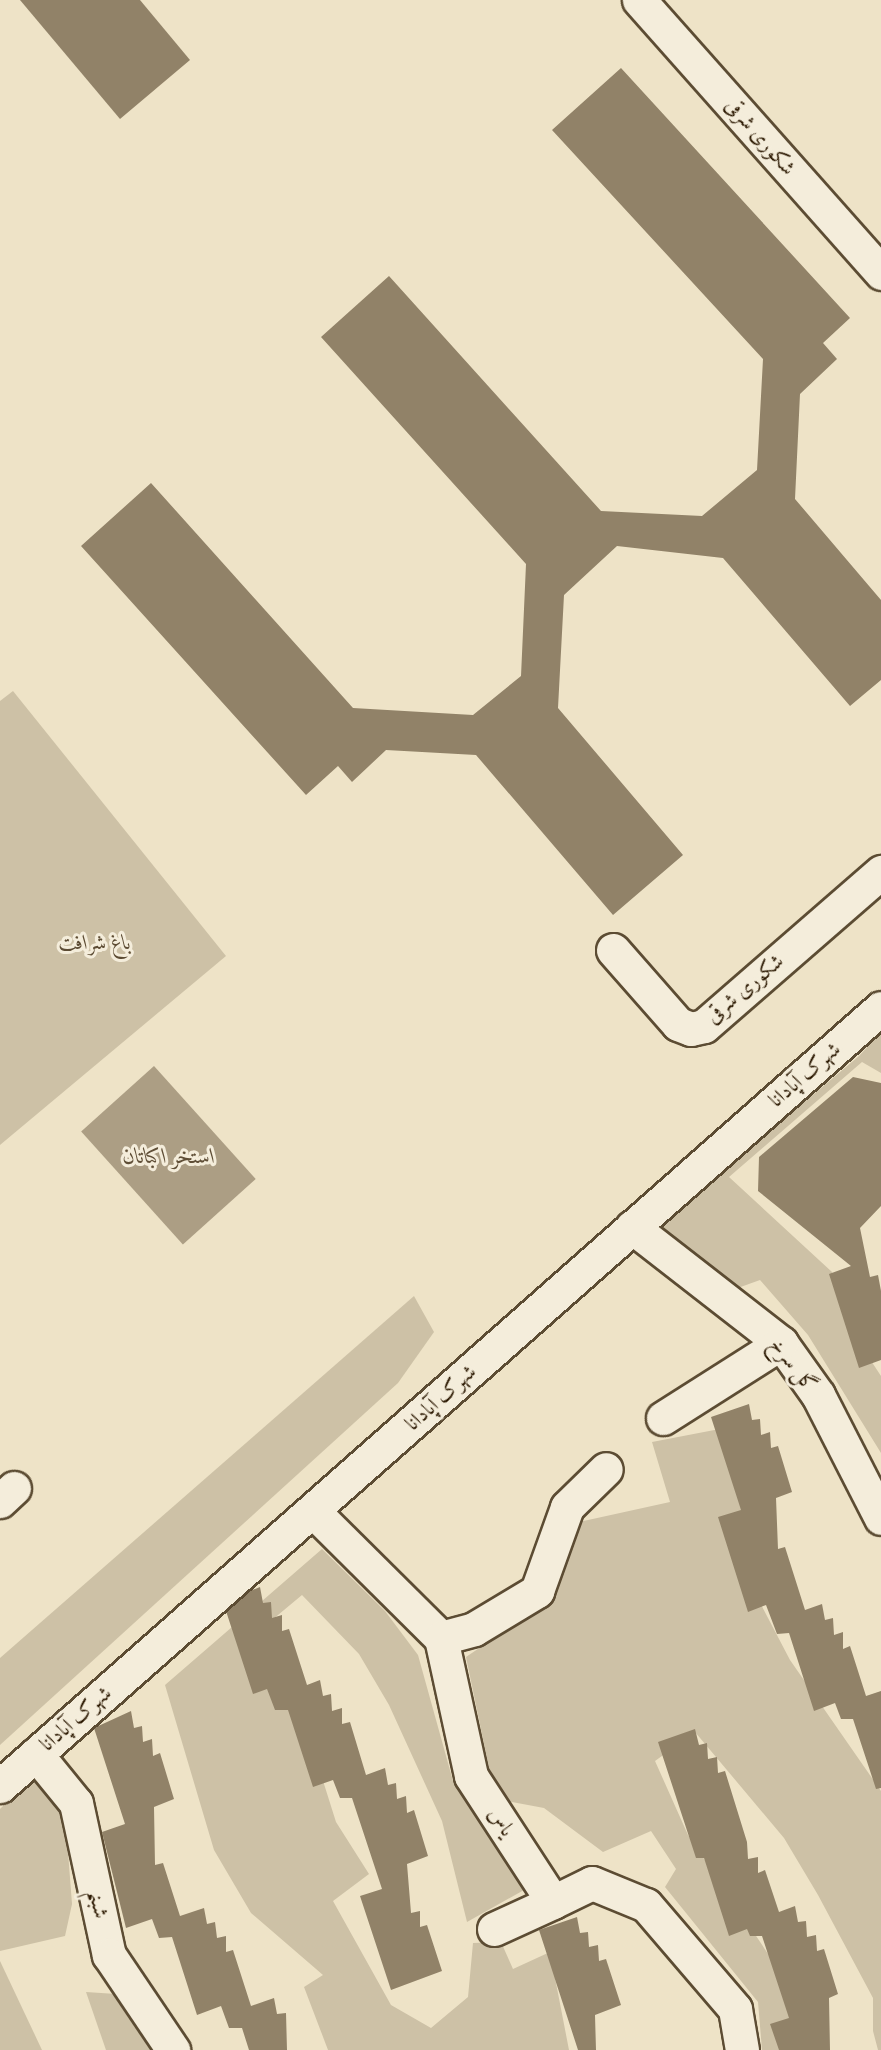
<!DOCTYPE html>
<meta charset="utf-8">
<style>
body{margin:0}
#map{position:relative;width:881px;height:2050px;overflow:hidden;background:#eee3c7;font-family:"IM FELL Double Pica",Amiri,serif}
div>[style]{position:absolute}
.green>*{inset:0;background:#cdc1a6}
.water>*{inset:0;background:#ac9e84;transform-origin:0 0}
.building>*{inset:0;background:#918268}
.roads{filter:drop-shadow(2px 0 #5c4c33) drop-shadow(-2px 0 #5c4c33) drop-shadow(0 2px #5c4c33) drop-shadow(0 -2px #5c4c33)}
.minor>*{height:33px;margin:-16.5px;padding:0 16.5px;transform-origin:16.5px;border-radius:16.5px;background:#f4eddb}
span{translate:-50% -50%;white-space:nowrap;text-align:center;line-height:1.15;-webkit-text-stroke:6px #f4eddb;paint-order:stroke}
.street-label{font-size:21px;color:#2c1902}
.park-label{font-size:21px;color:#5c4b33;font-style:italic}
.water-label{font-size:22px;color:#5f4e36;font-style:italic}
</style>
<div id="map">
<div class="green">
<i style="clip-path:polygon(13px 691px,226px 956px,0 1145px,0 701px)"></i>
<i style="clip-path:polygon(881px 1032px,881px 1073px,862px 1062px,729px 1177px,832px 1272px,858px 1341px,881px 1376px,881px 1453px,808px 1335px,760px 1280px,735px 1289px,654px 1229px,859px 1056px)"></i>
<i style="clip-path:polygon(414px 1296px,434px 1332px,398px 1383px,0 1745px,0 1658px)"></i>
<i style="clip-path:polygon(730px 1427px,755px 1593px,790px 1660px,881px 1791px,881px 2050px,878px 2050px,873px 2031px,873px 1998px,818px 1895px,784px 1838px,695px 1732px,655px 1761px,688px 1835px,789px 1985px,793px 2050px,762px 2050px,758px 2002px,665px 1887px,676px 1869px,651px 1831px,603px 1852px,544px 1808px,506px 1801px,489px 1768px,466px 1657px,555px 1597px,579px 1522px,670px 1502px,652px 1442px)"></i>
<i style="clip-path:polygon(322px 1549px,385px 1611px,418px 1655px,453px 1781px,524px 1890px,467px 1922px,442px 1821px,389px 1705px,359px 1654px,302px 1595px,248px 1640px,301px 1711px,336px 1822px,369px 1874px,333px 1901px,391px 2005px,431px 2028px,468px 1997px,473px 1943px,501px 1942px,513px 1969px,550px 1952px,569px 2050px,328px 2050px,304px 1987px,323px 1975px,251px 1913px,214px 1850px,165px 1685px)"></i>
<i style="clip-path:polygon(33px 1776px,65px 1813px,72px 1904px,65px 1936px,0 1951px,0 1809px)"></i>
<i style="clip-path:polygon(0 1961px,42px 2050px,0 2050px)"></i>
<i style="clip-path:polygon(86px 1992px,116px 1994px,153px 2050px,106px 2050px)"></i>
</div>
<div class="water">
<i style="left:154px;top:1066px;width:152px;height:98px;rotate:48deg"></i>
</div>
<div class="building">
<i style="clip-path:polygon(20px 0,140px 0,190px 60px,120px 119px)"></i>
<i style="clip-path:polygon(621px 68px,850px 318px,823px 343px,837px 359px,800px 394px,795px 499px,881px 600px,881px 680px,850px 706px,723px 558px,617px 546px,564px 595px,558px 708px,683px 855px,613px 915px,476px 755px,386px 750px,352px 782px,338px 766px,306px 795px,81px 546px,151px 483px,353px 708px,473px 715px,521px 676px,526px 564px,321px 337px,389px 276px,601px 511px,702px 516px,757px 470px,763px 359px,552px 130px)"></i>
<i style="clip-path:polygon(853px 1077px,881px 1083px,881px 1206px,860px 1228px,870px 1277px,878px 1275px,881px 1291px,881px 1360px,859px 1368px,829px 1274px,851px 1266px,758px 1191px,759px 1157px)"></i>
<i style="clip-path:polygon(749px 1404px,752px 1420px,760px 1419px,761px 1435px,770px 1432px,771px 1448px,778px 1446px,792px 1492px,776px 1498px,778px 1549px,785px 1547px,805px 1610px,822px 1604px,825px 1620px,833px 1618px,834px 1635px,843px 1632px,843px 1649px,850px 1646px,866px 1696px,881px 1691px,881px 1788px,876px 1789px,853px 1719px,841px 1719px,835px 1703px,814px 1711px,789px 1633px,777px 1634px,766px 1605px,748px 1612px,718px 1517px,741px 1510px,711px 1417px)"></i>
<i style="clip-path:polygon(260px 1587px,263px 1603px,271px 1602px,272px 1618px,282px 1615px,282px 1631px,289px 1629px,307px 1685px,320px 1680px,323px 1696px,331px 1694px,332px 1711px,342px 1708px,342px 1724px,350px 1722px,366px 1775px,385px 1768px,388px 1785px,396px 1783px,397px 1799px,406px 1796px,407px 1813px,414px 1810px,428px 1856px,407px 1864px,411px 1913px,420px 1911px,420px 1927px,427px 1925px,442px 1971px,391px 1990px,360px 1896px,382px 1889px,352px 1798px,340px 1798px,333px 1780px,313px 1787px,288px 1710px,275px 1710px,267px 1689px,253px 1694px,226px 1611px,250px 1591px)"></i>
<i style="clip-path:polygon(131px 1711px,134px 1728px,142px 1726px,143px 1742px,152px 1739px,153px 1756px,160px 1753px,174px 1799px,154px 1807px,155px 1865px,163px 1863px,180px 1916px,204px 1908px,207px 1924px,215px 1922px,217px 1938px,226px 1936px,226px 1952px,233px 1950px,251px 2006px,274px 1998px,277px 2014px,286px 2013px,287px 2050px,249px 2050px,242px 2028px,229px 2028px,221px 2006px,197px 2015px,172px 1937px,159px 1938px,152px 1919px,126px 1928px,102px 1832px,125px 1824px,94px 1728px)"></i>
<i style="clip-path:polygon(695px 1729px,699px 1745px,707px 1743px,708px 1759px,717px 1757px,718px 1773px,725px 1771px,747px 1842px,748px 1859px,758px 1857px,758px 1873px,765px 1870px,779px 1912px,795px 1906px,798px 1922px,806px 1921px,807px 1937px,816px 1935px,817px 1951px,824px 1949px,838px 1994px,829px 1998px,830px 2050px,779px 2050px,770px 2024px,789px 2018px,762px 1936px,750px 1936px,747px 1929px,729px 1936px,704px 1858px,696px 1858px,658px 1742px)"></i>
<i style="clip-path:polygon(577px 1917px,580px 1933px,588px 1932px,589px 1947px,598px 1945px,599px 1961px,606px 1959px,621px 2005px,595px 2015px,596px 2050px,578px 2050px,539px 1930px)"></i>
</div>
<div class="roads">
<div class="minor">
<i style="left:639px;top:0;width:365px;rotate:48.4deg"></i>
<i style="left:613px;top:950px;width:98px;rotate:48.7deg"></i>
<i style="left:678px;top:1024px;width:14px;rotate:21deg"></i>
<i style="left:691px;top:1029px;width:13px;rotate:-13deg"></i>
<i style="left:704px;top:1026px;width:235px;rotate:-41deg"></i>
<i style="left:632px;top:1227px;width:189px;rotate:37.9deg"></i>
<i style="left:781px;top:1343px;width:64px;rotate:54.6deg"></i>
<i style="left:818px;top:1395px;width:138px;rotate:62.9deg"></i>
<i style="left:663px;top:1418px;width:140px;rotate:-32.4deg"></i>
<i style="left:0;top:1501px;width:19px;rotate:-43deg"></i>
<i style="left:314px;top:1512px;width:179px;rotate:44.8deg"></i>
<i style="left:441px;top:1638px;width:141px;rotate:77.7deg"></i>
<i style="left:471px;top:1776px;width:150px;rotate:56.9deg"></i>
<i style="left:553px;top:1902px;width:43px;rotate:-26deg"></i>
<i style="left:592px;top:1883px;width:58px;rotate:22.2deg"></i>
<i style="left:646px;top:1905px;width:137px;rotate:49.4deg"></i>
<i style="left:735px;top:2009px;width:42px;rotate:80.3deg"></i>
<i style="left:441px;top:1638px;width:34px;rotate:-15deg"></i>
<i style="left:474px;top:1629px;width:74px;rotate:-31.1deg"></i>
<i style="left:537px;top:1591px;width:89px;rotate:-70.3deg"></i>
<i style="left:567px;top:1507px;width:54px;rotate:-44.3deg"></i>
<i style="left:36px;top:1754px;width:63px;rotate:50.8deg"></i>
<i style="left:76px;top:1803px;width:156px;rotate:77.8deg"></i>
<i style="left:109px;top:1955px;width:115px;rotate:56deg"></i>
<i style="left:0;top:1786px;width:1175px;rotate:-41.45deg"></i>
<i style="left:494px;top:1929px;width:65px;rotate:-24.6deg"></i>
</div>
</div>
<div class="street-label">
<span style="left:760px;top:137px;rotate:49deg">شکوری شرقی</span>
<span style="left:745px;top:989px;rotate:-40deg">شکوری شرقی</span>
<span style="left:805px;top:1075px;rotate:-41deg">شهرک آپادانا</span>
<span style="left:793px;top:1365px;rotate:52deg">گل سرخ</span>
<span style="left:441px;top:1398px;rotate:-42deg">شهرک آپادانا</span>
<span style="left:76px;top:1719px;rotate:-41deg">شهرک آپادانا</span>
<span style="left:501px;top:1822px;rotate:57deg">یاس</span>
<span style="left:98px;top:1904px;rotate:78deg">شبنم</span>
</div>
<div class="park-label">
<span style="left:95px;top:943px">باغ شرافت</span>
</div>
<div class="water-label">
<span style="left:169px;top:1157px">استخر اکباتان</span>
</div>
</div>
